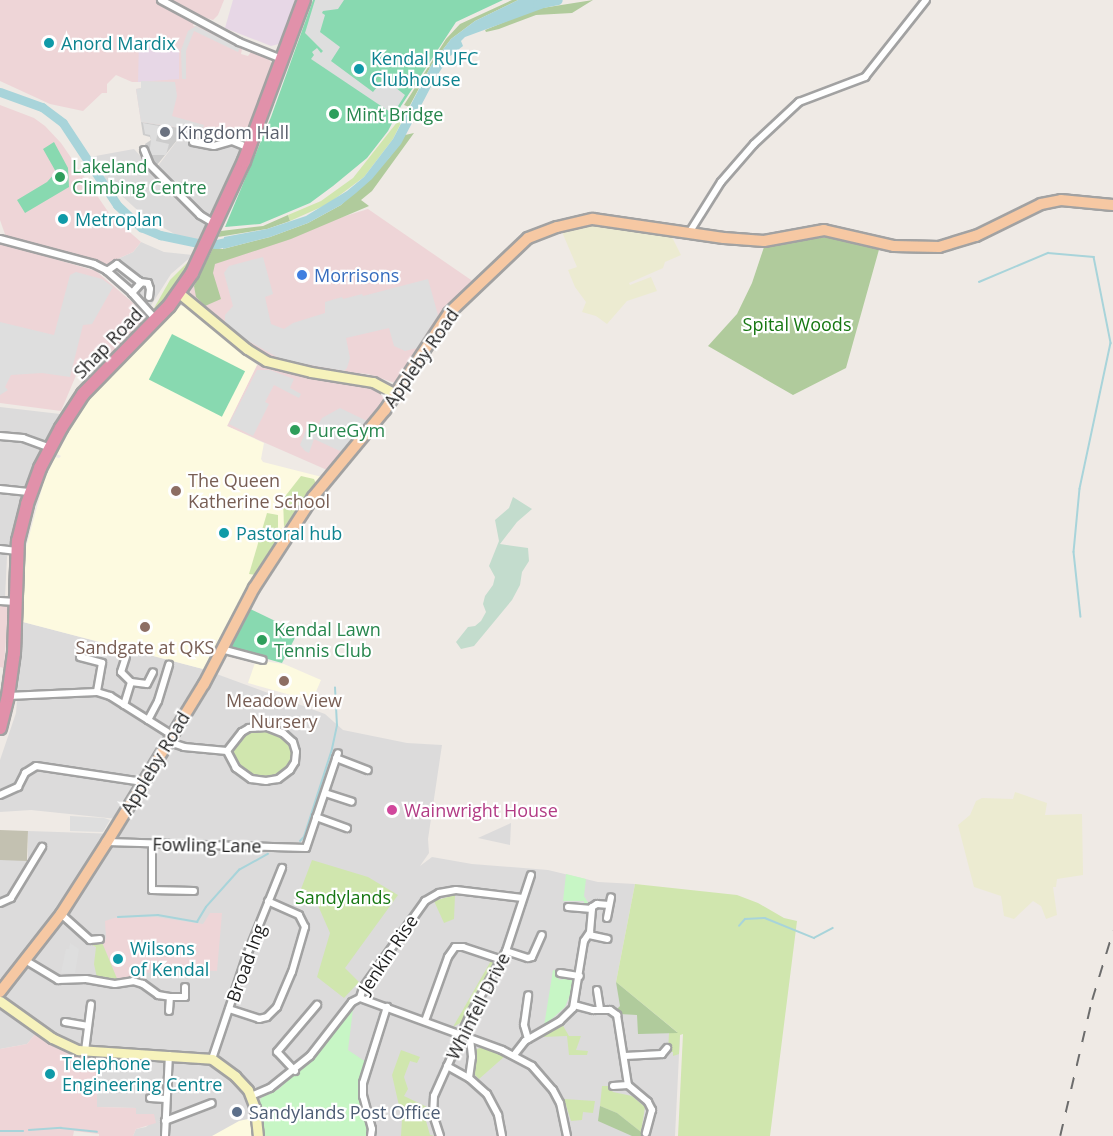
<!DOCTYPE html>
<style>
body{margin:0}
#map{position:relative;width:1113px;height:1136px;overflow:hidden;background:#efeae5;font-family:"Open Sans",sans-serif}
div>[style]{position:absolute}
.residential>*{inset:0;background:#dcdbdb}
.commercial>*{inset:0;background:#eed5d7}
.industrial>*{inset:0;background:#e7d7e6}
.education>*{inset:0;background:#fdfae0}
.religious>*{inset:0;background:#ccc}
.construction>*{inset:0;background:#c3c1b1;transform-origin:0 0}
.farmland>*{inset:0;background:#ecebd1}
.grass>*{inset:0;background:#d0e6ae}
.forest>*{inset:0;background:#b0cb9c}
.wetland>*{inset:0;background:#c3dccd}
.park>*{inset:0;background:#c7f6c5}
.pitch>*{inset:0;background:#88d9b0;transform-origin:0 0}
.parking>*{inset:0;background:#dedede}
.water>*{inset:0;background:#a8d4da}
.stream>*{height:1.5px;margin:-0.75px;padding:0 0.75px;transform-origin:0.75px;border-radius:0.75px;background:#a8d4da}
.river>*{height:9px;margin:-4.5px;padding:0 4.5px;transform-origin:4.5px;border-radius:4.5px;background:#a8d4da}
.roads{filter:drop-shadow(2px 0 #a2a2a2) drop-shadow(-2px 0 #a2a2a2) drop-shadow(0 2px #a2a2a2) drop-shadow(0 -2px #a2a2a2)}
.street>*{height:6px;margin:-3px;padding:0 3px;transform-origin:3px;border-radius:3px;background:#fff}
.secondary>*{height:9px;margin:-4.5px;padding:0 4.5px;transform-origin:4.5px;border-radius:4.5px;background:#f6f2bc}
.primary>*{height:10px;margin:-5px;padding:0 5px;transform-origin:5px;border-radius:5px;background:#f6c8a3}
.highway>*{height:12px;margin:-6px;padding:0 6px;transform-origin:6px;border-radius:6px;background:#e191aa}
.rail>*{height:1.5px;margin-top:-0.75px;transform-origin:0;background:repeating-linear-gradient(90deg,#6c6c6c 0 12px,transparent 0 24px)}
.dots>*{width:16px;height:16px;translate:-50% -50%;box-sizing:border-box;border:3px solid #fff;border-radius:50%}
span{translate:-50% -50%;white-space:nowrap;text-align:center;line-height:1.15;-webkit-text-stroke:4.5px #fff;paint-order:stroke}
.culture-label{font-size:18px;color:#0d838f}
.left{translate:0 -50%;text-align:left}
.leisure-label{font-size:18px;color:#27864d}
.worship-label{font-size:18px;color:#5b616d}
.shop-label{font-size:18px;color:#366cbe}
.park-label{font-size:18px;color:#167712}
.street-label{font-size:18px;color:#1e1e1e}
.education-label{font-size:18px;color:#785e54}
.hotel-label{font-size:18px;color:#b23c85}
.service-label{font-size:18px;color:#4e5e75}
</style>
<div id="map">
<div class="residential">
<i style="clip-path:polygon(186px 129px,246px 139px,198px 247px,146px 218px,99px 175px,90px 157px,134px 149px,154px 171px)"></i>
<i style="clip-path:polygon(141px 242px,164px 252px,193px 255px,171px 274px,150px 307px,134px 288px,108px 268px,113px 261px,133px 252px)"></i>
<i style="clip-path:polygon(0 407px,60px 414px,30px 476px,16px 516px,7px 557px,5px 598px,0 597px)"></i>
<i style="clip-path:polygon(23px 622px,203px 669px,325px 714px,343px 730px,407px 743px,442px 745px,428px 839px,429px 853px,420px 866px,432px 857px,472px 864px,548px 870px,598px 882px,635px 884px,616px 982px,680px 1035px,675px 1136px,133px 1136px,136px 1129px,146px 1127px,154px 1119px,154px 1114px,136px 1114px,136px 1108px,97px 1107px,97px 1049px,62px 1039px,41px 1027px,27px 1044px,0 1049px,0 1000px,11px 988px,0 978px,0 860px,28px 860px,28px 831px,118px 834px,127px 820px,31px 810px,0 812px,0 760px,16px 713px)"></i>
<i style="clip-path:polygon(511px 823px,510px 845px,478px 838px)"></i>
</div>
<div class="commercial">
<i style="clip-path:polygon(0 0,224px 0,218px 15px,213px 20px,197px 15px,193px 26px,202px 27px,242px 49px,241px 54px,248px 56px,251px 52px,268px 58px,273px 66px,246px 139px,141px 122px,136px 89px,141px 88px,141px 82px,132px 82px,116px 75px,107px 84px,107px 93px,102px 93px,83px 111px,50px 104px,0 81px)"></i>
<i style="clip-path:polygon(0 105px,34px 118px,45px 126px,61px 143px,111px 216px,141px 242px,133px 252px,113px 261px,108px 268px,6px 237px,0 220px)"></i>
<i style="clip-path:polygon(368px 209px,474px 282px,452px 305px,395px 383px,368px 374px,318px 370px,279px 361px,250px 346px,191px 297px,190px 289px,207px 259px)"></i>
<i style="clip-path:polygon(0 243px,96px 271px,132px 302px,146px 318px,107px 358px,77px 373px,61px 411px,0 403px)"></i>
<i style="clip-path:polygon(257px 365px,375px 387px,383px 392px,387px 400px,327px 470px,227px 426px)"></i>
<i style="clip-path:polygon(0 605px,8px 606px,4px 668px,0 667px)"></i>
<i style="clip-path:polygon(210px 913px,222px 913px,217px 971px,164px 969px,118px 981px,101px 940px,106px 939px,105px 921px,114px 918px,155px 917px,203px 924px)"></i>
<i style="clip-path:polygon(36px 1033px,78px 1055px,97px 1058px,97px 1107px,136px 1108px,136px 1114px,154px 1114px,156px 1123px,136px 1129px,133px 1136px,99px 1136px,99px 1134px,74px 1131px,73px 1136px,0 1136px,0 1049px,27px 1044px)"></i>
</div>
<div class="industrial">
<i style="clip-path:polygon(233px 0,295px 0,279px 44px,271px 46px,225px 28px)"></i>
<i style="clip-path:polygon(139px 40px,171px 40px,171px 49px,179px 49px,179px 79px,138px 82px)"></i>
</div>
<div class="education">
<i style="clip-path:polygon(179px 306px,184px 306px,257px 365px,227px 426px,264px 443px,261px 459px,263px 462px,322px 477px,289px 523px,229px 620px,203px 669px,23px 622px,25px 551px,44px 481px,55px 457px,59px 458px,61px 456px,57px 454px,87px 400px)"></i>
<i style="clip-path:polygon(256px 660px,284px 664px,321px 680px,312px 701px,248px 683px)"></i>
<i style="clip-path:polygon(252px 1118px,253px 1136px,212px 1136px,239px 1121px)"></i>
</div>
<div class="religious">
<i style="clip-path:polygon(141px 122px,186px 129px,157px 165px,147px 154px,145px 144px,151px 140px,150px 137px,143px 135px)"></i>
</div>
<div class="construction">
<i style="left:0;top:830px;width:28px;height:30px;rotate:2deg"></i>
</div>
<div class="farmland">
<i style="clip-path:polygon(597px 225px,656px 232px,672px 237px,681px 255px,665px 262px,663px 268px,629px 283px,630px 285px,651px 277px,657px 291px,627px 301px,607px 324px,596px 316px,582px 312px,586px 302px,575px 287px,568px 270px,577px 267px,562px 232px)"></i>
<i style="clip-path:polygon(1015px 792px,1047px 803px,1045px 815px,1082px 814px,1083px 875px,1057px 879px,1056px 887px,1053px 887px,1057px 915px,1046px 919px,1041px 906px,1033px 901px,1014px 919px,1004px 916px,1001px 896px,974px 887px,958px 825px,970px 815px,976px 801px,982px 798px,1013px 799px)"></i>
</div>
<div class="grass">
<i style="clip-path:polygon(398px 121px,401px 123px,393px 139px,364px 177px,328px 204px,290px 221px,288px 215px,321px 201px,353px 178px)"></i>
<i style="clip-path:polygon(194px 256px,179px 286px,157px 310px,153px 310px,170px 280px)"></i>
<i style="clip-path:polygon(301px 476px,314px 479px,316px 484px,284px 527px,283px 499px)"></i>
<i style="clip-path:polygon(267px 513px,278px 515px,278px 540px,256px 575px,249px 574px)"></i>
<i style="clip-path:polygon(263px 729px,285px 738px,293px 751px,288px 769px,270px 778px,252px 777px,237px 767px,232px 757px,233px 747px,243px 734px)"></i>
<i style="clip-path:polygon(312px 860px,368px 877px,398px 895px,345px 968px,359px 982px,344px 998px,317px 977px,330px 933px,313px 894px,301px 889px)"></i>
<i style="clip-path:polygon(635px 884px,737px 895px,758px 903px,784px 918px,797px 921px,770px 1136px,678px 1136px,683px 1034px,680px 1035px,679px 1054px,673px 1056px,673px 1052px,668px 1052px,669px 1033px,677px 1032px,616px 982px)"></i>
<i style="clip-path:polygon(455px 895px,454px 919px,444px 923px,434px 901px)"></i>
<i style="clip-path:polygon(101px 940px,118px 981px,138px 976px,145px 982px,118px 982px,97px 978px,94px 964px,96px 947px,90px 944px)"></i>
<i style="clip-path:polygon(492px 959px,494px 965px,462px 1022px,453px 1027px)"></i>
<i style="clip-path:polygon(562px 1024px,569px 1036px,581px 1036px,576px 1050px,588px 1051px,587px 1055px,569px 1055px,567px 1036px,542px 1037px)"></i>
<i style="clip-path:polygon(482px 1047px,505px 1056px,479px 1079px,474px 1074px,477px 1058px,475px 1050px)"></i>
<i style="clip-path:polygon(401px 1050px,420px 1057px,417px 1063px,410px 1061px,404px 1077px,408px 1089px,404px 1096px,427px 1107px,428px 1113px,424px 1114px,430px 1135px,435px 1136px,401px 1136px,402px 1119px,392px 1075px)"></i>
<i style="clip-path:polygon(602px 1086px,608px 1086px,613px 1092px,632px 1096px,645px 1107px,641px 1132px,617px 1113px,600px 1106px)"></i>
<i style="clip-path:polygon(564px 1099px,595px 1101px,593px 1113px,583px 1112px,582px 1120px,571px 1121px)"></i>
</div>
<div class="forest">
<i style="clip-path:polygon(512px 0,518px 0,475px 21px,451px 39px,432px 64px,409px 107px,404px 105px,446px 39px,460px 24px)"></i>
<i style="clip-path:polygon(593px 0,572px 13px,536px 15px,499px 29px,486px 32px,485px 30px,536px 9px)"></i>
<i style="clip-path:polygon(414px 133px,372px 191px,361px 200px,369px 206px,291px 239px,215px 264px,213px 273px,221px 299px,205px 306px,196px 297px,194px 286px,213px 248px,223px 249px,270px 237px,308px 223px,341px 205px,389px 158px,405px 135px)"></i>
<i style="clip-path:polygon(288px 215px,290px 221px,267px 229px,218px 237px,221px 231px,263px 226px)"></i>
<i style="clip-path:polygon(839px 236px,880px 246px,846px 368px,793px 395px,708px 346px,737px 314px,752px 283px,765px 244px)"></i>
<i style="clip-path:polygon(616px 982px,678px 1033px,638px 1034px,637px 1015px,620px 1014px,616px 1010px,620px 1006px)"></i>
<i style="clip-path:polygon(600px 1106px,617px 1113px,641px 1132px,642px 1136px,632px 1136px,598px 1121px)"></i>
</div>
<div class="wetland">
<i style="clip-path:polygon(513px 497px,532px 509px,517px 522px,500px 544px,528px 548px,529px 561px,522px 572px,520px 585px,512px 600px,474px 646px,461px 649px,456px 642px,468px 627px,475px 626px,481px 621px,486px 612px,483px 604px,485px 596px,493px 585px,495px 577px,489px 566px,499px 541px,495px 520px,509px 508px)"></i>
</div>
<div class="park">
<i style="clip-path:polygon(566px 874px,586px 879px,584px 896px,590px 906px,584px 905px,584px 901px,563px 901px)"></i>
<i style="clip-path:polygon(553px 970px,558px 971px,559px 980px,575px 977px,574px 985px,565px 1007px,544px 1026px)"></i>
<i style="clip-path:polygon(353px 1009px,348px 1050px,366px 1062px,361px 1078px,360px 1106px,368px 1129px,367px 1136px,263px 1136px,259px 1106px,261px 1098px,279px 1089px,317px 1051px)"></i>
</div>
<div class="pitch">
<i style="clip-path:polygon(313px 0,503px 0,456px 22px,401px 106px,388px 131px,367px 158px,333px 186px,310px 203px,260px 224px,225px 227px,271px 117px)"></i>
<i style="clip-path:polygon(54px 142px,68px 168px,69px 187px,25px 213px,17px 200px,47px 182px,56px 172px,43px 149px)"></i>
<i style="left:172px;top:334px;width:82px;height:51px;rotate:27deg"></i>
<i style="clip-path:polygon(246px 607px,298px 632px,282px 663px,225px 647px)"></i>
</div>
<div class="parking">
<i style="clip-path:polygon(315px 0,344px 0,338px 9px,323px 11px,322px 13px,325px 15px,320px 32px,340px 47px,331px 61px,373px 92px,381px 82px,384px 84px,387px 81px,405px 95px,393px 114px,311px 59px,314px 55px,312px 52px,317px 48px,321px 53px,323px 51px,305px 33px)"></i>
<i style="clip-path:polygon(196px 26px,240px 48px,238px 52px,194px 31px,186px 51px,186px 79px,182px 79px,181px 50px,188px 31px)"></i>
<i style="clip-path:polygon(141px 81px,175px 82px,177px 96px,172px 116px,204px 125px,203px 129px,191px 127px,192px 124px,189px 129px,141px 122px,136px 89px,141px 88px)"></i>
<i style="clip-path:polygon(143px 123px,159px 126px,156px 141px,169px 144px,166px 155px,149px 155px,151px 140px,150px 135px,145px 134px)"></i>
<i style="clip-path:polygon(263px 257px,273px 294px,265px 297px,271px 324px,284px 329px,293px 323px,325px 313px,325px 302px,342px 297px,343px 299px,362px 294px,363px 296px,428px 279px,438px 315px,417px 348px,405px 351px,394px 346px,389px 328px,346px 338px,350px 358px,347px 368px,344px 371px,282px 360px,245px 339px,225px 322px,225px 315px,233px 306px,224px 273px,229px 266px)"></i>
<i style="clip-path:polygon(76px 272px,102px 279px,113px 287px,92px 324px,83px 325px,70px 377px,42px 373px,11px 375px,5px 387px,8px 390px,0 395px,0 322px,54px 335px,70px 275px)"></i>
<i style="clip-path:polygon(257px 370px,270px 370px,294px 379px,290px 388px,301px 394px,299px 398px,274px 385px,265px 402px,269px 404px,253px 436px,229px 424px)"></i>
<i style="clip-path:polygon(340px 408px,367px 421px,352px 441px,342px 452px,314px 439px,309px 453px,305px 451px,300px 445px,309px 423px,317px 427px,322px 418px)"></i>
<i style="clip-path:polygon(70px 816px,104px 818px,110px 820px,103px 832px,70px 831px)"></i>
<i style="clip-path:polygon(70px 943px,79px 949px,75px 973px,61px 973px,66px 949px,69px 949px)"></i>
</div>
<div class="water">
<i style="clip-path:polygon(518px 0,545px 0,552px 5px,465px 37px,461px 41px,463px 46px,449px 57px,435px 79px,401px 144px,372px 179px,356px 193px,341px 205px,308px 223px,270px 237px,223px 249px,224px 237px,267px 229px,306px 216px,347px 191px,364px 177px,393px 139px,432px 64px,451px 39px,475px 21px)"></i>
</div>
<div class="stream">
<i style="left:979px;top:282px;width:75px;rotate:-22.8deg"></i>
<i style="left:1048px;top:253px;width:46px;rotate:5deg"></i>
<i style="left:1094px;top:257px;width:88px;rotate:78.8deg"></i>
<i style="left:1111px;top:343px;width:149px;rotate:102deg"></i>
<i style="left:1080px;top:489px;width:63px;rotate:95.4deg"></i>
<i style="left:1074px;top:552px;width:65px;rotate:83.9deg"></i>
<i style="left:300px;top:841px;width:6px;rotate:-45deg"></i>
<i style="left:304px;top:837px;width:92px;rotate:-72.3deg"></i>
<i style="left:332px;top:749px;width:24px;rotate:-78deg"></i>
<i style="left:337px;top:726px;width:38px;rotate:-93deg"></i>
<i style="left:118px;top:917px;width:40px;rotate:-2.9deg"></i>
<i style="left:158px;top:915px;width:40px;rotate:10deg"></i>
<i style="left:197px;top:922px;width:17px;rotate:-59deg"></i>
<i style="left:206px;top:907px;width:50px;rotate:-48.3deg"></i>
<i style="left:239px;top:870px;width:33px;rotate:-29deg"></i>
<i style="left:739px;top:926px;width:9px;rotate:-49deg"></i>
<i style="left:745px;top:919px;width:20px;rotate:-3deg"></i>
<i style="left:765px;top:918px;width:53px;rotate:22.2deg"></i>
<i style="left:814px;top:938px;width:21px;rotate:-28deg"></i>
<i style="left:29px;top:1130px;width:32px;rotate:-4deg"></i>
<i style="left:61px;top:1128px;width:36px;rotate:6deg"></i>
<i style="left:0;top:1131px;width:23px"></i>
</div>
<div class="river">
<i style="left:537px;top:4px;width:21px;rotate:-11deg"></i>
<i style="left:0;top:92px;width:45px;rotate:19.7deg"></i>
<i style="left:42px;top:107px;width:26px;rotate:37deg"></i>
<i style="left:63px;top:123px;width:98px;rotate:56.6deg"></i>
<i style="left:117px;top:205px;width:33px;rotate:43deg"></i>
<i style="left:141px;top:227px;width:21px;rotate:23deg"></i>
<i style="left:160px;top:235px;width:38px;rotate:12deg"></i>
<i style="left:197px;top:243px;width:20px;rotate:3deg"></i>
<i style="left:217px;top:244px;width:18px;rotate:-13deg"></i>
</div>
<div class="roads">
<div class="street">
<i style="left:161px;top:0;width:89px;rotate:28.3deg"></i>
<i style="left:239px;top:42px;width:46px;rotate:21.6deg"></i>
<i style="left:193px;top:142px;width:21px;rotate:11deg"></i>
<i style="left:214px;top:146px;width:19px;rotate:-16deg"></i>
<i style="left:232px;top:141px;width:18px;rotate:22deg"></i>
<i style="left:144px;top:150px;width:16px;rotate:68deg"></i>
<i style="left:150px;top:165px;width:71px;rotate:45deg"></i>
<i style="left:200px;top:215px;width:17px;rotate:31deg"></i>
<i style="left:689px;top:233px;width:60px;rotate:-57.9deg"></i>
<i style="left:721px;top:182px;width:50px;rotate:-49deg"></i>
<i style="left:754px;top:144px;width:62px;rotate:-43deg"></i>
<i style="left:799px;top:102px;width:71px;rotate:-20.7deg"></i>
<i style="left:865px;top:77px;width:98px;rotate:-51.6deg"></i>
<i style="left:0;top:239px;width:97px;rotate:14.9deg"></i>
<i style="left:94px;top:264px;width:13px;rotate:27deg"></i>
<i style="left:106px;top:270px;width:35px;rotate:41deg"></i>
<i style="left:132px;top:293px;width:36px;rotate:48deg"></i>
<i style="left:107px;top:271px;width:12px;rotate:-35deg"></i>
<i style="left:117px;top:264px;width:28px;rotate:38deg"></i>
<i style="left:139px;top:281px;width:3px;rotate:72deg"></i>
<i style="left:140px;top:284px;width:12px;rotate:132deg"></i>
<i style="left:140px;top:282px;width:8px;rotate:7deg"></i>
<i style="left:148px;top:283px;width:6px;rotate:72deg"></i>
<i style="left:150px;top:289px;width:8px;rotate:97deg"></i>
<i style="left:0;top:436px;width:23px;rotate:5deg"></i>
<i style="left:23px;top:438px;width:29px;rotate:20deg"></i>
<i style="left:0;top:489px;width:31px;rotate:6deg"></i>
<i style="left:0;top:549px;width:17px;rotate:7deg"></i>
<i style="left:0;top:601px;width:16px;rotate:4deg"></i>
<i style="left:221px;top:649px;width:43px;rotate:14.7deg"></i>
<i style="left:80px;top:657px;width:23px;rotate:15deg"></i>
<i style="left:102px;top:663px;width:29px;rotate:100deg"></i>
<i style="left:131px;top:682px;width:16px;rotate:7deg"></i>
<i style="left:147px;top:684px;width:13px;rotate:-63deg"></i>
<i style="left:8px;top:696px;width:89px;rotate:-2.6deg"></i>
<i style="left:97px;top:692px;width:14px;rotate:17deg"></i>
<i style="left:110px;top:696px;width:73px;rotate:32.2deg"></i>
<i style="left:124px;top:705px;width:24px;rotate:-73deg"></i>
<i style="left:131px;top:682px;width:14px;rotate:-135deg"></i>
<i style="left:121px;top:672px;width:16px;rotate:-72deg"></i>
<i style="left:148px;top:720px;width:21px;rotate:-62deg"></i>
<i style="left:158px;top:701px;width:38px;rotate:-73deg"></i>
<i style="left:267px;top:727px;width:17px;rotate:21deg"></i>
<i style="left:283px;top:733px;width:13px;rotate:42deg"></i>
<i style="left:293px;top:742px;width:10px;rotate:73deg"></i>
<i style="left:296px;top:752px;width:10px;rotate:96deg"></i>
<i style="left:295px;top:762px;width:9px;rotate:122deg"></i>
<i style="left:290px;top:770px;width:15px;rotate:143deg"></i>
<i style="left:278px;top:779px;width:12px;rotate:171deg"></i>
<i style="left:266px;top:781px;width:15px;rotate:-172deg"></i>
<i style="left:251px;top:779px;width:19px;rotate:-144deg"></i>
<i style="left:236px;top:768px;width:19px;rotate:-118deg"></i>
<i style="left:227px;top:751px;width:24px;rotate:-52deg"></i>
<i style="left:242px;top:732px;width:8px;rotate:-30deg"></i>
<i style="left:249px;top:728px;width:18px;rotate:-3deg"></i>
<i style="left:169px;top:742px;width:16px;rotate:18deg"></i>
<i style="left:184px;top:747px;width:43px;rotate:5.3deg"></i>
<i style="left:336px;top:758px;width:34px;rotate:21deg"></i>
<i style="left:325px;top:793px;width:28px;rotate:18deg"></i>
<i style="left:0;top:795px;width:20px;rotate:-24deg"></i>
<i style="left:18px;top:787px;width:16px;rotate:-63deg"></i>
<i style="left:25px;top:773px;width:13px;rotate:-32deg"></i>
<i style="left:36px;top:766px;width:108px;rotate:8.5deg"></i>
<i style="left:316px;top:817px;width:33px;rotate:20deg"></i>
<i style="left:107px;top:842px;width:199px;rotate:1.7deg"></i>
<i style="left:306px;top:848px;width:100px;rotate:-71.4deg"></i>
<i style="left:152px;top:844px;width:46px;rotate:90deg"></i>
<i style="left:152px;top:890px;width:42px;rotate:1.4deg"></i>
<i style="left:0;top:903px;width:12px;rotate:-24deg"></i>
<i style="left:11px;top:898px;width:60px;rotate:-58.7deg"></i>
<i style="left:568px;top:907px;width:24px;rotate:5deg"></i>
<i style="left:61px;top:914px;width:39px;rotate:42deg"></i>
<i style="left:90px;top:940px;width:10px;rotate:-6deg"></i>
<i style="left:607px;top:918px;width:21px;rotate:-79deg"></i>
<i style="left:589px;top:935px;width:19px;rotate:12deg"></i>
<i style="left:506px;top:951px;width:23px;rotate:18deg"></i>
<i style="left:528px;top:958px;width:4px;rotate:-14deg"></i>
<i style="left:532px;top:957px;width:24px;rotate:-66deg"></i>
<i style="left:25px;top:960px;width:39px;rotate:31deg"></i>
<i style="left:58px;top:980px;width:28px;rotate:-2deg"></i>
<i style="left:86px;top:979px;width:29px;rotate:10deg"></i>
<i style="left:115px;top:984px;width:18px;rotate:-9deg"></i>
<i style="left:133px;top:981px;width:10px;rotate:17deg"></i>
<i style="left:143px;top:984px;width:19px;rotate:36deg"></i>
<i style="left:158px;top:995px;width:12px;rotate:9deg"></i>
<i style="left:170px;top:997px;width:15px"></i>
<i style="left:185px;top:997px;width:10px;rotate:-90deg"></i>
<i style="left:560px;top:973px;width:20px;rotate:9deg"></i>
<i style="left:597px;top:990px;width:20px;rotate:81deg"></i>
<i style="left:360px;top:998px;width:151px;rotate:20.1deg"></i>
<i style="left:502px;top:1050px;width:34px;rotate:28deg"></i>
<i style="left:532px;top:1066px;width:32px;rotate:49deg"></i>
<i style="left:553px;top:1090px;width:15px;rotate:62deg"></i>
<i style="left:560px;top:1103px;width:34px;rotate:78deg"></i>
<i style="left:574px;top:1005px;width:20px;rotate:15deg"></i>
<i style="left:593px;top:1010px;width:17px"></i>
<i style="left:610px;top:1010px;width:9px;rotate:36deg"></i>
<i style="left:617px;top:1015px;width:71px;rotate:81.1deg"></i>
<i style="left:628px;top:1085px;width:26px;rotate:40deg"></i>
<i style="left:648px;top:1102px;width:9px;rotate:63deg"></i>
<i style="left:652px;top:1110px;width:24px;rotate:105deg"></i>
<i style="left:229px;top:1009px;width:32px;rotate:18deg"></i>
<i style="left:259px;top:1019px;width:8px;rotate:-14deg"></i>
<i style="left:267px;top:1017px;width:14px;rotate:-45deg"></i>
<i style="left:277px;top:1007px;width:38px;rotate:-67deg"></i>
<i style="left:292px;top:972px;width:47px;rotate:-73.9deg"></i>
<i style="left:305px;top:927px;width:13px;rotate:-117deg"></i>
<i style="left:299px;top:915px;width:34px;rotate:-156deg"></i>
<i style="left:169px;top:1011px;width:14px;rotate:-86deg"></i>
<i style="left:425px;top:1021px;width:68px;rotate:-70.2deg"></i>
<i style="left:448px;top:957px;width:12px;rotate:-55deg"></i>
<i style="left:455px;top:947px;width:8px"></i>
<i style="left:463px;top:947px;width:41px;rotate:18.4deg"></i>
<i style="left:65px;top:1022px;width:22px;rotate:10deg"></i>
<i style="left:528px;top:1039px;width:15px;rotate:-106deg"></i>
<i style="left:524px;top:1025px;width:30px;rotate:-82deg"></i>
<i style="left:85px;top:1051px;width:47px;rotate:-82.7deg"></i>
<i style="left:514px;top:1055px;width:18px;rotate:-52deg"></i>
<i style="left:525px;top:1041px;width:40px;rotate:-29.7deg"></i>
<i style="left:560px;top:1021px;width:18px;rotate:-45deg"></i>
<i style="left:573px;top:1008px;width:68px;rotate:-80.7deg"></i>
<i style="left:584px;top:941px;width:11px;rotate:-56deg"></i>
<i style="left:590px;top:932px;width:25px;rotate:-85deg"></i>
<i style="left:592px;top:907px;width:6px;rotate:-31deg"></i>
<i style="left:597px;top:904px;width:12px;rotate:5deg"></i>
<i style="left:625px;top:1056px;width:37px;rotate:-3deg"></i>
<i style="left:662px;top:1054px;width:8px;rotate:-50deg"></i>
<i style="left:212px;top:1059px;width:110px;rotate:-71.4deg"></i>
<i style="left:247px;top:955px;width:94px;rotate:-68.1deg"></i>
<i style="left:447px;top:1066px;width:25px;rotate:29deg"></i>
<i style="left:469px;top:1078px;width:24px;rotate:42deg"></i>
<i style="left:487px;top:1094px;width:24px;rotate:62deg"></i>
<i style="left:498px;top:1115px;width:21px;rotate:79deg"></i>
<i style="left:295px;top:1071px;width:26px;rotate:-133deg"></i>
<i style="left:277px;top:1052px;width:62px;rotate:-49.6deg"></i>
<i style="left:469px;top:1078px;width:21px;rotate:-82deg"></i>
<i style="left:472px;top:1057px;width:19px;rotate:-96deg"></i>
<i style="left:613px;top:1086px;width:15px;rotate:-4deg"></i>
<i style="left:251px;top:1096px;width:21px;rotate:-23deg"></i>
<i style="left:270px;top:1088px;width:51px;rotate:-38.7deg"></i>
<i style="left:310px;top:1056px;width:68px;rotate:-52.1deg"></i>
<i style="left:352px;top:1002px;width:9px;rotate:-27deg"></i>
<i style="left:360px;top:998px;width:10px;rotate:-73deg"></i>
<i style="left:363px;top:988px;width:107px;rotate:-54.5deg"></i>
<i style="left:425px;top:901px;width:16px;rotate:-30deg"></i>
<i style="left:439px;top:893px;width:17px;rotate:-10deg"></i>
<i style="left:456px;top:890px;width:67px;rotate:6.8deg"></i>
<i style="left:150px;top:1098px;width:16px;rotate:4deg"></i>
<i style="left:165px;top:1121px;width:50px;rotate:-21deg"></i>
<i style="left:165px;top:1136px;width:81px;rotate:-87.2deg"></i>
<i style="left:371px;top:1136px;width:7px;rotate:-82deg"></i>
<i style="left:372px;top:1129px;width:34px;rotate:-105deg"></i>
<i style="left:363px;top:1096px;width:13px;rotate:-90deg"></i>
<i style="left:363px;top:1083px;width:80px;rotate:-72.5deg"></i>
<i style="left:440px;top:1136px;width:22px;rotate:-108deg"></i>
<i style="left:433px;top:1115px;width:19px;rotate:-87deg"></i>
<i style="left:434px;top:1096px;width:89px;rotate:-66deg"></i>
<i style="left:470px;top:1015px;width:73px;rotate:-60.6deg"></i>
<i style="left:506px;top:951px;width:80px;rotate:-71.8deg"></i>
</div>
<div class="secondary">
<i style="left:179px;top:293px;width:88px;rotate:39.5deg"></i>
<i style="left:247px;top:349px;width:22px;rotate:32deg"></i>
<i style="left:266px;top:361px;width:46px;rotate:13.7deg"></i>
<i style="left:311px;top:372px;width:63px;rotate:9.2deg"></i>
<i style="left:373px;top:382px;width:26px;rotate:28deg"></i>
<i style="left:0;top:1001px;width:64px;rotate:35.4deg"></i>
<i style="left:52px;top:1038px;width:29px;rotate:25deg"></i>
<i style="left:78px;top:1050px;width:134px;rotate:3.8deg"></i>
<i style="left:212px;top:1059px;width:29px;rotate:36deg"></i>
<i style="left:235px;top:1076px;width:19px;rotate:47deg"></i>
<i style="left:248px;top:1090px;width:19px;rotate:69deg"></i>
<i style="left:255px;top:1108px;width:28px;rotate:84deg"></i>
</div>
<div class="primary">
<i style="left:0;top:992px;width:99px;rotate:-52deg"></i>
<i style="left:61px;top:914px;width:85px;rotate:-57.4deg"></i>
<i style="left:107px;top:842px;width:185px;rotate:-58.5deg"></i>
<i style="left:204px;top:684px;width:108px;rotate:-62.5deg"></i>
<i style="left:254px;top:588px;width:108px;rotate:-57deg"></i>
<i style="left:313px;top:497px;width:113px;rotate:-50.4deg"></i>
<i style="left:385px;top:410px;width:116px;rotate:-56.6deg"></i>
<i style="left:449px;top:313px;width:109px;rotate:-43.5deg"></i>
<i style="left:528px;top:238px;width:31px;rotate:-21deg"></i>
<i style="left:557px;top:227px;width:37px;rotate:-13deg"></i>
<i style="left:593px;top:219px;width:132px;rotate:8.3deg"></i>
<i style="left:724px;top:238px;width:40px;rotate:4.3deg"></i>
<i style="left:764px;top:241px;width:61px;rotate:-10.4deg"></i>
<i style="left:824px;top:230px;width:72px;rotate:12.9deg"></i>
<i style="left:894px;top:246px;width:45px;rotate:1.3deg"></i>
<i style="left:939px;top:247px;width:39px;rotate:-17deg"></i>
<i style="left:976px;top:236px;width:72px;rotate:-26.2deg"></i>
<i style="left:1041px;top:204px;width:20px;rotate:-11deg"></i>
<i style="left:1061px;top:200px;width:52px;rotate:5.5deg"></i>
</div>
<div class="highway">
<i style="left:0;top:728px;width:33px;rotate:-76deg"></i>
<i style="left:8px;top:696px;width:43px;rotate:-82.1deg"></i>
<i style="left:14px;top:653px;width:112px;rotate:-88deg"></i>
<i style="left:18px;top:541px;width:38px;rotate:-76deg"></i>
<i style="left:27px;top:504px;width:38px;rotate:-70deg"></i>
<i style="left:40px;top:468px;width:45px;rotate:-62.3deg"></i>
<i style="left:61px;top:428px;width:40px;rotate:-57.1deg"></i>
<i style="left:83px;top:394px;width:123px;rotate:-45.7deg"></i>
<i style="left:169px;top:306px;width:40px;rotate:-55.1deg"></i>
<i style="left:192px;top:273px;width:123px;rotate:-65.1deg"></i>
<i style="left:244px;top:161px;width:172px;rotate:-69.6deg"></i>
</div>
</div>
<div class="rail">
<i style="left:1060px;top:1136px;width:140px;rotate:-76.8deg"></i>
<i style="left:1092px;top:1000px;width:72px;rotate:-73.1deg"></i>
</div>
<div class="dots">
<i style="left:49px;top:43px;background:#0f9aa8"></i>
<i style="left:359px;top:69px;background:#0f9aa8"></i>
<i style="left:334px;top:114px;background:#2e9e5b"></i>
<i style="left:165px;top:132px;background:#6b7280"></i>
<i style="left:60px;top:177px;background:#2e9e5b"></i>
<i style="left:63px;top:219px;background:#0f9aa8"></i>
<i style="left:302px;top:275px;background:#3f7fe0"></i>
<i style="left:295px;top:430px;background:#2e9e5b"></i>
<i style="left:176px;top:491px;background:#8d6e63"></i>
<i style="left:224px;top:533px;background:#0f9aa8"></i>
<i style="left:145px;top:627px;background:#8d6e63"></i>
<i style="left:262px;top:640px;background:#2e9e5b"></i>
<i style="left:284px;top:681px;background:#8d6e63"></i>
<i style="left:392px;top:810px;background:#d1479c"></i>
<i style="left:118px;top:959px;background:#0f9aa8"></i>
<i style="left:50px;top:1074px;background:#0f9aa8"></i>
<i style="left:237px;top:1112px;background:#5c6f8a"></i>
</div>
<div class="culture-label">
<span class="left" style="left:61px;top:43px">Anord Mardix</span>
<span class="left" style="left:371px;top:69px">Kendal RUFC<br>Clubhouse</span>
<span class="left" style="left:75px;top:219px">Metroplan</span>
<span class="left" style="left:236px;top:533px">Pastoral hub</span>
<span class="left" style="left:130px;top:959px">Wilsons<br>of Kendal</span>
<span class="left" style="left:62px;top:1074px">Telephone<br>Engineering Centre</span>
</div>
<div class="leisure-label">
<span class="left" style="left:346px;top:114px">Mint Bridge</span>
<span class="left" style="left:72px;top:177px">Lakeland<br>Climbing Centre</span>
<span class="left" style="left:307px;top:430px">PureGym</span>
<span class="left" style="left:274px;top:640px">Kendal Lawn<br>Tennis Club</span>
</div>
<div class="worship-label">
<span class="left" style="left:177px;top:132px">Kingdom Hall</span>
</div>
<div class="shop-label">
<span class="left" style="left:314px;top:275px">Morrisons</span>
</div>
<div class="park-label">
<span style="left:797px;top:324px">Spital Woods</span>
<span style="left:343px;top:897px">Sandylands</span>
</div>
<div class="street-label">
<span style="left:108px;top:343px;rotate:-46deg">Shap Road</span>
<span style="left:421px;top:358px;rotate:-55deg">Appleby Road</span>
<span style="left:155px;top:763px;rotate:-59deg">Appleby Road</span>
<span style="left:207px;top:845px;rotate:1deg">Fowling Lane</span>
<span style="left:388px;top:954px;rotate:-56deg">Jenkin Rise</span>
<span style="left:246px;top:963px;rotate:-70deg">Broad Ing</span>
<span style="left:478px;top:1006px;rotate:-63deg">Whinfell Drive</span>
</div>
<div class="education-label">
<span class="left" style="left:188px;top:491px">The Queen<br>Katherine School</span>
<span style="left:145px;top:647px">Sandgate at QKS</span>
<span style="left:284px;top:711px">Meadow View<br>Nursery</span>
</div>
<div class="hotel-label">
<span class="left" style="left:404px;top:810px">Wainwright House</span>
</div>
<div class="service-label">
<span class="left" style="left:249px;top:1112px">Sandylands Post Office</span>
</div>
</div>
